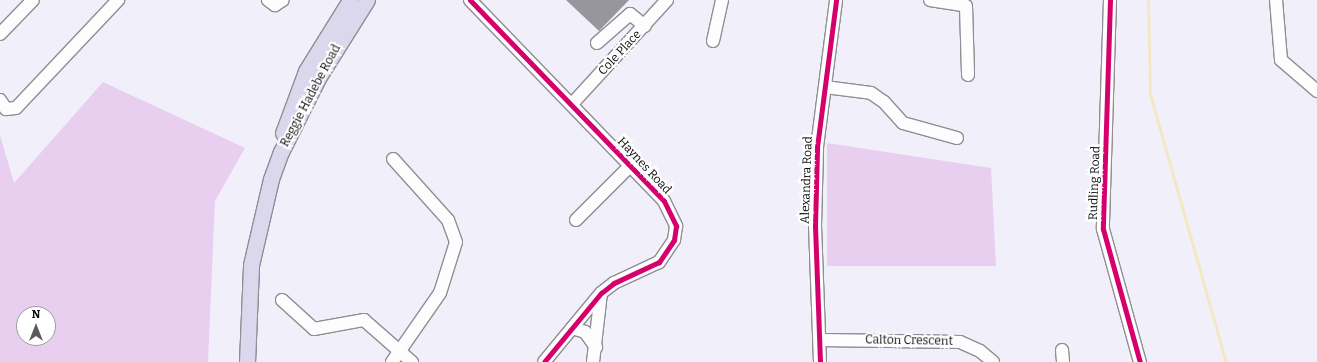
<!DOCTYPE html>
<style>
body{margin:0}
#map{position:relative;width:1317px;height:362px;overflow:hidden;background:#f1effa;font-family:Bitter,serif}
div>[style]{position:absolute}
.green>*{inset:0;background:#e8cff0}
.stream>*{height:3px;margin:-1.5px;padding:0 1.5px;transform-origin:1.5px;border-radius:1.5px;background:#f4e7c6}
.building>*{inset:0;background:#96969c}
.roads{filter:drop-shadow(1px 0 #8f8e93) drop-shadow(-1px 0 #8f8e93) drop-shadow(0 1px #8f8e93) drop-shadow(0 -1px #8f8e93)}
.minor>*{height:12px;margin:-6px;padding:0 6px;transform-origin:6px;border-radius:6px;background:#fdfdfe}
.major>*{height:15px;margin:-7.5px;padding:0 7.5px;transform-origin:7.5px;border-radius:7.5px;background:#dbd7ec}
.cycleway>*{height:5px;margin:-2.5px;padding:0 2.5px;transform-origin:2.5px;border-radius:2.5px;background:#d6006c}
span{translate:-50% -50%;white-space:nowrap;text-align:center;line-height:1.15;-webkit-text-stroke:4px #fff;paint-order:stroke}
.street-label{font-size:12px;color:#0b0b0b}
.north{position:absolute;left:16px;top:306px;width:40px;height:40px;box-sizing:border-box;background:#fff;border:1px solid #9d9d9d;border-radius:50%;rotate:0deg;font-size:11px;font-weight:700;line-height:16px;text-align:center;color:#0b0b0b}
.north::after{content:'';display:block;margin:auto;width:14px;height:18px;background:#5c5b5f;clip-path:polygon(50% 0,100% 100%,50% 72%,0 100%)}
</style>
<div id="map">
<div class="green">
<i style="clip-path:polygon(evenodd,103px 82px,245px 148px,215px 201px,208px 362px,0 362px,0 135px,14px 183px,103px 82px,24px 314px,48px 314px,48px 338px,24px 338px,24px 314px)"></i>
<i style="clip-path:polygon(827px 143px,991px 168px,996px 266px,827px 266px)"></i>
</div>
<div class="stream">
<i style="left:1148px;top:0;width:94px;rotate:88.8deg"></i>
<i style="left:1150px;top:94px;width:279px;rotate:74.2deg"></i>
</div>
<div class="building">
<i style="clip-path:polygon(566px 0,629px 0,599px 31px)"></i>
</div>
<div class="roads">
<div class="minor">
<i style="left:268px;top:0;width:9px;rotate:36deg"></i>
<i style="left:275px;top:5px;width:9px;rotate:-32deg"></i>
<i style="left:470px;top:0;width:279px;rotate:46deg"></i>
<i style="left:664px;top:201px;width:28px;rotate:64deg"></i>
<i style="left:676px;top:226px;width:14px;rotate:98deg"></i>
<i style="left:674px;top:240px;width:27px;rotate:124deg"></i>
<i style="left:659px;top:262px;width:50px;rotate:155deg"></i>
<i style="left:614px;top:283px;width:16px;rotate:142deg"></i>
<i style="left:601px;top:293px;width:89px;rotate:129.6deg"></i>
<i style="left:930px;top:0;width:36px;rotate:9deg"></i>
<i style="left:966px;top:6px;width:69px;rotate:88.3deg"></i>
<i style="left:1110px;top:0;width:229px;rotate:91.8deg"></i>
<i style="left:1103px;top:229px;width:138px;rotate:74.5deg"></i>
<i style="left:1276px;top:0;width:60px;rotate:85.2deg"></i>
<i style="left:1281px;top:60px;width:48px;rotate:40.7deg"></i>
<i style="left:0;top:34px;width:47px;rotate:-45.9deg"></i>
<i style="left:713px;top:41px;width:42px;rotate:-77.6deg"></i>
<i style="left:597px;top:43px;width:44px;rotate:-41.3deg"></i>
<i style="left:630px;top:14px;width:19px;rotate:39deg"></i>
<i style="left:825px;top:87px;width:46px;rotate:7.4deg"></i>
<i style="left:871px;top:93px;width:16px;rotate:35deg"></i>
<i style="left:884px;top:102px;width:28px;rotate:48deg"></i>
<i style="left:903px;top:123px;width:56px;rotate:15.5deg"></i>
<i style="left:0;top:100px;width:11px;rotate:56deg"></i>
<i style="left:6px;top:109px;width:10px;rotate:-6deg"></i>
<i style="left:16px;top:108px;width:149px;rotate:-46.6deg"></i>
<i style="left:572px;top:104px;width:141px;rotate:-47.6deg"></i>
<i style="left:576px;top:220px;width:76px;rotate:-45deg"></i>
<i style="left:282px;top:300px;width:43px;rotate:42.2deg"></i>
<i style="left:314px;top:329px;width:51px;rotate:-10.2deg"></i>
<i style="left:364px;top:320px;width:64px;rotate:41.2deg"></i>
<i style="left:572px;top:328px;width:14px;rotate:17deg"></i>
<i style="left:585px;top:332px;width:19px;rotate:54deg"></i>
<i style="left:820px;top:340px;width:140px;rotate:0.8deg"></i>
<i style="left:960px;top:342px;width:22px;rotate:24deg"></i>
<i style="left:980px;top:351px;width:17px;rotate:40deg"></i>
<i style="left:1062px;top:350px;width:12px;rotate:85deg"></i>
<i style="left:392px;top:362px;width:84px;rotate:-55.2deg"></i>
<i style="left:440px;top:293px;width:53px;rotate:-72.6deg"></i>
<i style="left:456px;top:242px;width:23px;rotate:-110deg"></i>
<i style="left:448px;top:220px;width:82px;rotate:-132deg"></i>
<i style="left:593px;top:362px;width:69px;rotate:-83.4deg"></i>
<i style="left:820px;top:362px;width:136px;rotate:-92.1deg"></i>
<i style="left:815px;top:226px;width:79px;rotate:-88.5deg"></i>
<i style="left:817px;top:147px;width:148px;rotate:-82.6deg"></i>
</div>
<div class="major">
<i style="left:283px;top:133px;width:66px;rotate:-69.6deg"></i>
<i style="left:306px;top:71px;width:84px;rotate:-58.2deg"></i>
<i style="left:247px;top:362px;width:97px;rotate:-87.6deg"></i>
<i style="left:251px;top:265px;width:88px;rotate:-76.9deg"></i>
<i style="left:271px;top:179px;width:29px;rotate:-70deg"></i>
<i style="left:281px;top:152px;width:83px;rotate:-63.4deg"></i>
<i style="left:318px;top:78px;width:92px;rotate:-57.9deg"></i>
</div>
</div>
<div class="cycleway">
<i style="left:470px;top:0;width:279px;rotate:46deg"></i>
<i style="left:664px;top:201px;width:28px;rotate:64deg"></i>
<i style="left:676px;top:226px;width:14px;rotate:98deg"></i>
<i style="left:674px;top:240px;width:27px;rotate:124deg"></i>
<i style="left:659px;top:262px;width:50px;rotate:155deg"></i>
<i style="left:614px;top:283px;width:16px;rotate:142deg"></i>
<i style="left:601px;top:293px;width:89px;rotate:129.6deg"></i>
<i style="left:1110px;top:0;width:229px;rotate:91.8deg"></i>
<i style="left:1103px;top:229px;width:138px;rotate:74.5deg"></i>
<i style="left:820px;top:362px;width:136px;rotate:-92.1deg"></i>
<i style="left:815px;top:226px;width:79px;rotate:-88.5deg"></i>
<i style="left:817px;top:147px;width:148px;rotate:-82.6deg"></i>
</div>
<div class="street-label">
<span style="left:620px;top:53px;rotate:-47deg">Cole Place</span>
<span style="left:311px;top:96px;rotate:-62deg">Reggie Hadebe Road</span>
<span style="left:644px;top:166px;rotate:47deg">Haynes Road</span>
<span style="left:807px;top:180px;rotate:-88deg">Alexandra Road</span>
<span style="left:1095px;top:183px;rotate:-88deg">Rudling Road</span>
<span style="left:909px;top:341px;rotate:1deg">Calton Crescent</span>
</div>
<div class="north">N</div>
</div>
